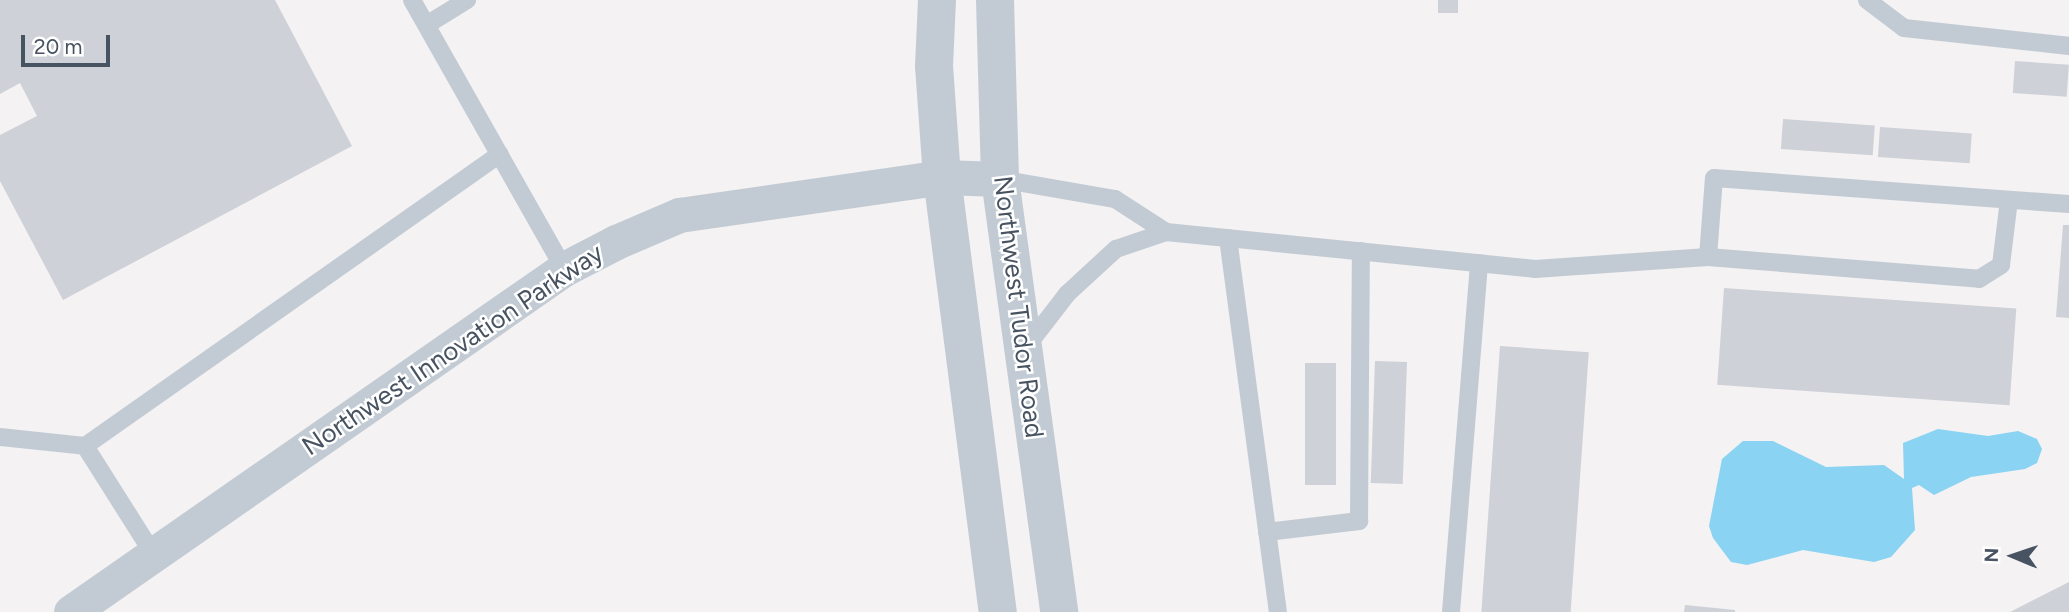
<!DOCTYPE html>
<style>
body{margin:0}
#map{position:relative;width:2069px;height:612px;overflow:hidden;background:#f4f2f2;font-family:Figtree,sans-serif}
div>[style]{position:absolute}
.water>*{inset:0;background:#8ad3f3}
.building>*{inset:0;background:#ced1d7;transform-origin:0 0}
.service>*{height:18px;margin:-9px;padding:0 9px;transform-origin:9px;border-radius:9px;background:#c2cbd4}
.minor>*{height:35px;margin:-17.5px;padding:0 17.5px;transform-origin:17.5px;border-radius:17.5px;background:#c2cbd4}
.tertiary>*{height:38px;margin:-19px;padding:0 19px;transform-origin:19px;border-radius:19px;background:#c2cbd4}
span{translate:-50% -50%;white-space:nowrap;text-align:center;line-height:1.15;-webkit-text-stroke:5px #fff;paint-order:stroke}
.street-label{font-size:26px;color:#485361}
.north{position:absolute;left:1978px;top:521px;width:70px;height:70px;-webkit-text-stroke:5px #fff;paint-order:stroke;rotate:272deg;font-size:19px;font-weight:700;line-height:28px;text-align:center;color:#485361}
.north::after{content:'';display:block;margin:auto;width:24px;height:32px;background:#485361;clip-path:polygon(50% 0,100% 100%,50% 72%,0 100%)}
.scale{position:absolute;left:21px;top:35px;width:89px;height:32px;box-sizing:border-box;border:4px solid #485361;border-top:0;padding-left:9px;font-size:21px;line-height:24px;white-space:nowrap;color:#485361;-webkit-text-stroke:5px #fff;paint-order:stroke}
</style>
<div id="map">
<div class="water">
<i style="clip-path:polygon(1938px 429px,1988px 436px,2018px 431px,2037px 439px,2042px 449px,2037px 463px,2025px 469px,1971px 477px,1934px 495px,1919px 485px,1912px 488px,1915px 530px,1891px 557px,1874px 562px,1803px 550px,1747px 565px,1731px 562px,1713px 538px,1709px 526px,1722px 459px,1743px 441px,1773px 441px,1826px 467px,1884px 465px,1904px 479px,1903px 443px)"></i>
</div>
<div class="building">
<i style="clip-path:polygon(0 0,275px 0,352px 146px,63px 300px,0 181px,0 135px,37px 116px,20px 83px,0 94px)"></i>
<i style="left:1438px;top:0;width:20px;height:13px"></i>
<i style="left:2015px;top:61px;width:54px;height:32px;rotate:4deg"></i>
<i style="left:1783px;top:119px;width:92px;height:30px;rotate:4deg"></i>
<i style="left:1880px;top:127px;width:92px;height:30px;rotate:4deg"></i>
<i style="clip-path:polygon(2063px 225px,2069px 225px,2069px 318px,2056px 317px)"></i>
<i style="left:1724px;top:288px;width:293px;height:97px;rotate:4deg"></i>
<i style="left:1500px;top:346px;width:89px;height:267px;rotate:4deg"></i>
<i style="left:1375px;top:361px;width:32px;height:122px;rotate:2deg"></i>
<i style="left:1305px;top:363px;width:31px;height:122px"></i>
<i style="clip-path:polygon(2069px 582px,2069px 612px,2010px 612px)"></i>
<i style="clip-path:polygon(1685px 605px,1735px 610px,1735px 612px,1684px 612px)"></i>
</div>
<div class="service">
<i style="left:412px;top:0;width:309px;rotate:60.5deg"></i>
<i style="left:1867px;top:0;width:46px;rotate:37.1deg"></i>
<i style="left:1904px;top:28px;width:166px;rotate:6.2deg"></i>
<i style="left:428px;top:24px;width:46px;rotate:-31.6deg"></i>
<i style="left:1000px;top:179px;width:117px;rotate:9.9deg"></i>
<i style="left:1115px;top:199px;width:61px;rotate:32.9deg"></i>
<i style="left:1228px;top:238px;width:377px;rotate:82.4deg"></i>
<i style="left:1708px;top:257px;width:272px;rotate:4.6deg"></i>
<i style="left:1979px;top:279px;width:26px;rotate:-32deg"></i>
<i style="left:2001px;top:265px;width:65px;rotate:-83deg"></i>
<i style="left:1027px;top:346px;width:66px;rotate:-52.4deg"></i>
<i style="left:1067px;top:294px;width:67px;rotate:-42.6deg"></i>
<i style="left:1116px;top:249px;width:53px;rotate:-18.8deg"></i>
<i style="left:1166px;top:232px;width:371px;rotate:5.7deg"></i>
<i style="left:1535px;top:269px;width:173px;rotate:-4deg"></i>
<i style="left:1708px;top:257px;width:79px;rotate:-85.7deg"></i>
<i style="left:1714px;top:178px;width:356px;rotate:4.2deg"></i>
<i style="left:0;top:437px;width:85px;rotate:6deg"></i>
<i style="left:85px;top:446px;width:129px;rotate:57.7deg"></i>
<i style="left:85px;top:446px;width:507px;rotate:-35.13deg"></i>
<i style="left:1267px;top:532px;width:93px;rotate:-6.8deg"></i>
<i style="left:1359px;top:521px;width:270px;rotate:-89.6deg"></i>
<i style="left:1451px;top:612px;width:350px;rotate:-85.4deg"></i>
</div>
<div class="minor">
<i style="left:71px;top:612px;width:601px;rotate:-34.83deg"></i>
<i style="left:564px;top:269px;width:59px;rotate:-27.4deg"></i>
<i style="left:616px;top:242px;width:69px;rotate:-23.2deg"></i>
<i style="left:679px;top:215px;width:266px;rotate:-8.2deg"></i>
<i style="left:942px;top:177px;width:58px;rotate:2deg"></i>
</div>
<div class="tertiary">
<i style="left:937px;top:0;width:66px;rotate:92.6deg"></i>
<i style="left:934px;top:66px;width:111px;rotate:85.9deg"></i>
<i style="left:942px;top:177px;width:439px;rotate:82.7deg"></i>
<i style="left:995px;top:0;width:179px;rotate:88.4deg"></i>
<i style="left:1000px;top:179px;width:437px;rotate:82.2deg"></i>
</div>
<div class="street-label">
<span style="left:1018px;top:307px;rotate:83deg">Northwest Tudor Road</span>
<span style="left:453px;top:350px;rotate:-34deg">Northwest Innovation Parkway</span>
</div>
<div class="north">N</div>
<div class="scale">20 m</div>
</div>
